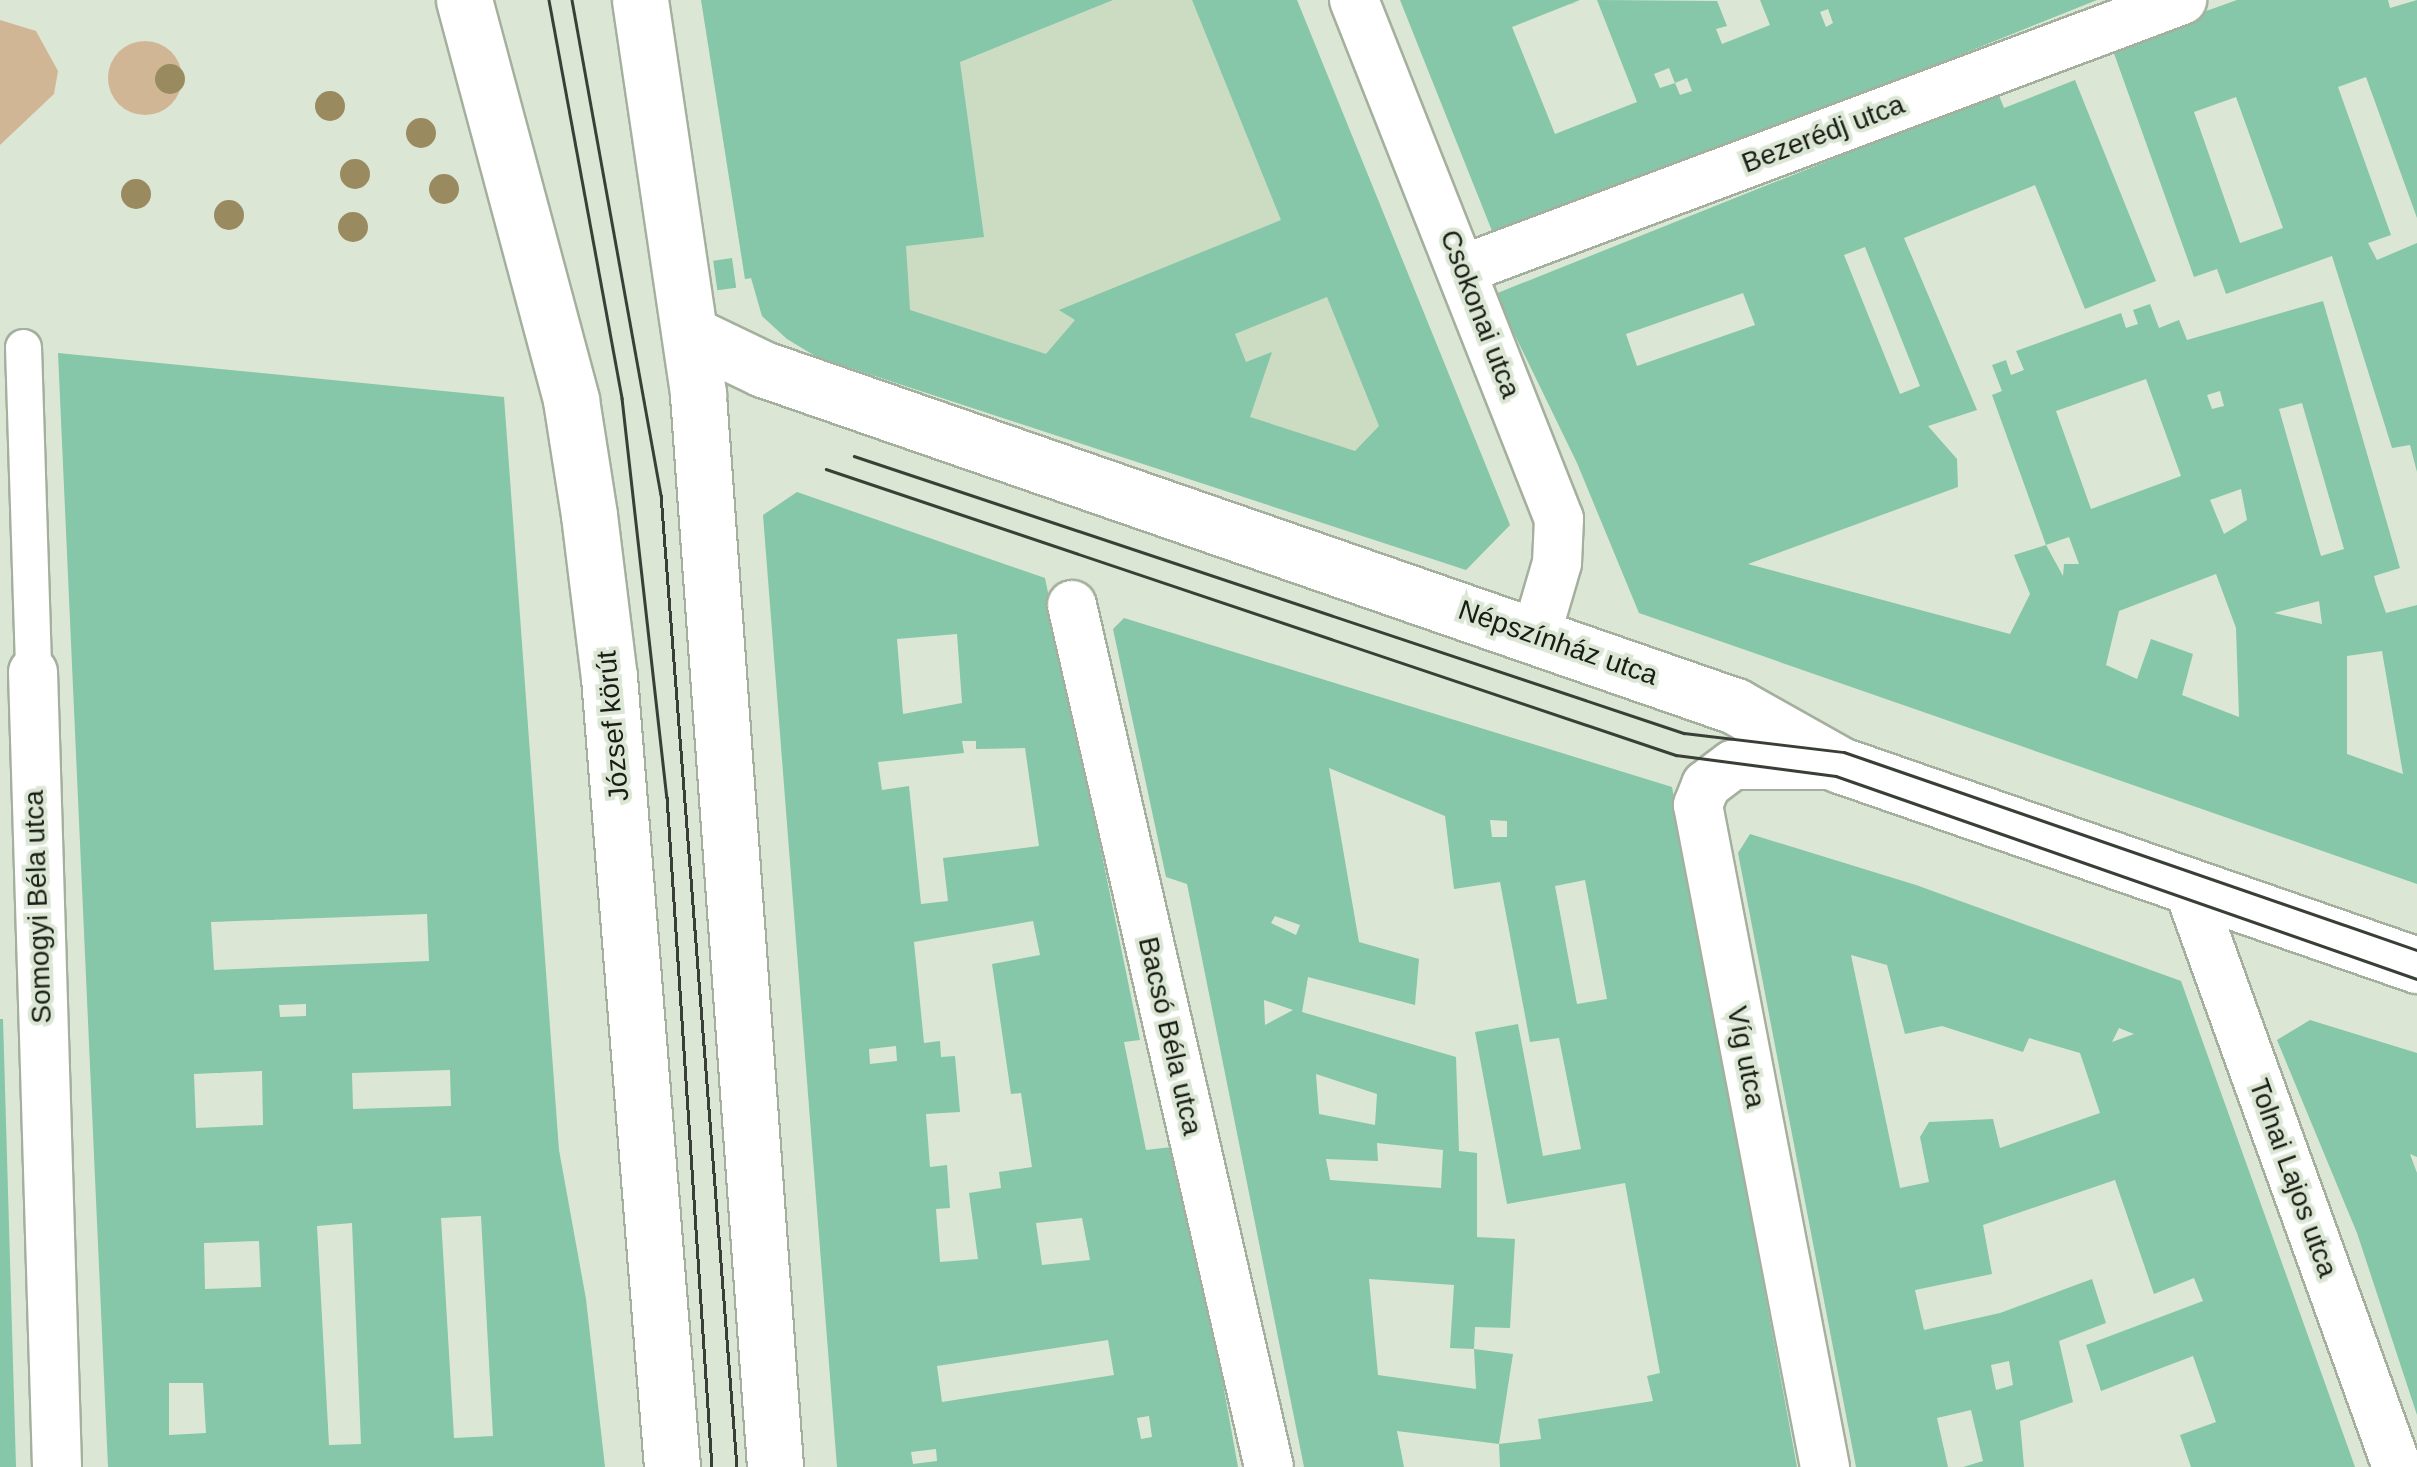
<!DOCTYPE html>
<meta charset="utf-8">
<style>
body{margin:0}
#map{position:relative;width:2417px;height:1467px;overflow:hidden;background:#dbe7d4;font-family:Helvetica,sans-serif}
div>[style]{position:absolute}
.built>*{inset:0;background:#ccdcc2}
.green>*{inset:0;background:#d1b696}
.round{border-radius:50%}
.building>*{inset:0;background:#86c6a9;transform-origin:0 0}
.roads{filter:drop-shadow(2px 0 #a4b09d) drop-shadow(-2px 0 #a4b09d) drop-shadow(0 2px #a4b09d) drop-shadow(0 -2px #a4b09d)}
.pedestrian>*{height:35px;margin:-17.5px;padding:0 17.5px;transform-origin:17.5px;border-radius:17.5px;background:#fff}
.minor>*{height:48px;margin:-24px;padding:0 24px;transform-origin:24px;border-radius:24px;background:#fff}
.tertiary>*{height:55px;margin:-27.5px;padding:0 27.5px;transform-origin:27.5px;border-radius:27.5px;background:#fff}
.secondary>*{height:55px;margin:-27.5px;padding:0 27.5px;transform-origin:27.5px;border-radius:27.5px;background:#fff}
.tram>*{height:2.5px;margin:-1.25px;padding:0 1.25px;transform-origin:1.25px;border-radius:1.25px;background:#393f36}
.trees>*{width:30px;height:30px;margin:-15px;border-radius:50%;background:#998a5f}
span{translate:-50% -50%;white-space:nowrap;text-align:center;line-height:1.15;-webkit-text-stroke:8px #dbe7d4;paint-order:stroke}
.street-label{font-size:28px;color:#191d16}
</style>
<div id="map">
<div class="built">
<i style="clip-path:polygon(871px 0,1297px 0,1510px 525px,1466px 570px,817px 357px,787px 339px,762px 316px,752px 278px,745px 279px,710px 50px)"></i>
</div>
<div class="green">
<i style="clip-path:polygon(0 20px,36px 31px,58px 71px,54px 94px,0 145px)"></i>
<i class="round" style="left:108px;top:41px;width:74px;height:74px"></i>
</div>
<div class="building">
<i style="clip-path:polygon(evenodd,701px 0,1113px 0,960px 62px,984px 237px,906px 246px,910px 310px,1046px 354px,1075px 320px,1059px 310px,1281px 220px,1192px 0,1297px 0,1510px 525px,1466px 570px,817px 357px,787px 339px,762px 316px,751px 278px,745px 279px,701px 0,1327px 297px,1379px 426px,1355px 451px,1250px 417px,1272px 352px,1246px 362px,1235px 334px,1327px 297px)"></i>
<i style="clip-path:polygon(evenodd,1400px 0,1580px 0,1512px 27px,1555px 134px,1637px 102px,1597px 0,1717px 1px,1727px 26px,1716px 29px,1722px 44px,1770px 25px,1760px 0,2097px 0,1496px 241px,1400px 0,1828px 9px,1833px 23px,1826px 27px,1820px 12px,1828px 9px,1400px 0,1669px 68px,1675px 83px,1687px 78px,1692px 91px,1680px 95px,1675px 83px,1660px 88px,1654px 74px,1669px 68px)"></i>
<i style="clip-path:polygon(evenodd,2237px 0,2388px 0,2390px 8px,2417px 0,2417px 218px,2366px 77px,2338px 87px,2391px 235px,2368px 243px,2377px 260px,2417px 243px,2417px 472px,2410px 445px,2392px 448px,2332px 256px,2226px 294px,2217px 269px,2194px 277px,2111px 45px,2237px 0,2236px 97px,2283px 228px,2240px 243px,2194px 112px,2236px 97px)"></i>
<i style="clip-path:polygon(evenodd,2075px 80px,2156px 281px,2085px 309px,2035px 185px,1904px 238px,1977px 410px,1928px 426px,1957px 459px,1958px 487px,1748px 564px,2010px 634px,2030px 594px,2014px 555px,2046px 545px,1992px 395px,2002px 391px,1992px 365px,2006px 360px,2011px 375px,2024px 370px,2016px 351px,2121px 313px,2126px 328px,2138px 324px,2133px 310px,2150px 304px,2159px 328px,2179px 320px,2187px 340px,2323px 301px,2400px 568px,2374px 576px,2376px 584px,2386px 613px,2417px 605px,2417px 884px,1639px 613px,1577px 463px,1495px 294px,1998px 93px,2004px 108px,2075px 80px,1865px 247px,1920px 386px,1900px 394px,1844px 255px,1865px 247px,2075px 80px,1743px 293px,1755px 325px,1637px 366px,1626px 334px,1743px 293px,2075px 80px,2146px 379px,2181px 476px,2091px 509px,2056px 411px,2146px 379px,2075px 80px,2220px 391px,2224px 406px,2212px 409px,2207px 395px,2220px 391px,2075px 80px,2302px 403px,2344px 549px,2321px 556px,2279px 409px,2302px 403px,2075px 80px,2241px 489px,2247px 520px,2224px 534px,2210px 500px,2241px 489px,2075px 80px,2069px 537px,2079px 564px,2064px 564px,2063px 576px,2046px 545px,2069px 537px,2075px 80px,2216px 574px,2236px 628px,2239px 717px,2182px 695px,2193px 654px,2151px 639px,2137px 679px,2106px 665px,2119px 611px,2216px 574px,2075px 80px,2319px 601px,2322px 624px,2274px 613px,2319px 601px,2075px 80px,2382px 651px,2403px 774px,2347px 754px,2347px 656px,2382px 651px)"></i>
<i style="left:732px;top:258px;width:30px;height:19px;rotate:82deg"></i>
<i style="clip-path:polygon(evenodd,58px 353px,504px 397px,559px 1150px,586px 1299px,605px 1467px,108px 1467px,58px 353px,427px 914px,429px 961px,214px 970px,211px 922px,427px 914px,58px 353px,306px 1004px,306px 1016px,280px 1017px,279px 1005px,306px 1004px,58px 353px,450px 1070px,451px 1106px,353px 1109px,352px 1073px,450px 1070px,58px 353px,262px 1071px,263px 1125px,196px 1128px,194px 1074px,262px 1071px,58px 353px,481px 1216px,493px 1436px,454px 1438px,441px 1218px,481px 1216px,58px 353px,352px 1223px,361px 1444px,329px 1445px,317px 1226px,352px 1223px,58px 353px,259px 1241px,261px 1287px,205px 1289px,204px 1243px,259px 1241px,58px 353px,169px 1383px,203px 1383px,206px 1433px,169px 1435px,169px 1383px)"></i>
<i style="clip-path:polygon(evenodd,797px 492px,1045px 578px,1140px 1040px,1124px 1042px,1146px 1150px,1180px 1146px,1238px 1467px,837px 1467px,763px 515px,797px 492px,957px 634px,962px 703px,903px 714px,897px 639px,957px 634px,797px 492px,962px 741px,976px 741px,976px 749px,1025px 748px,1039px 846px,943px 858px,948px 901px,921px 904px,909px 786px,882px 790px,878px 762px,964px 753px,962px 741px,797px 492px,1033px 921px,1040px 955px,992px 964px,1011px 1094px,1021px 1093px,1032px 1167px,999px 1172px,1001px 1188px,969px 1193px,978px 1259px,940px 1262px,936px 1209px,950px 1208px,947px 1165px,930px 1167px,926px 1114px,960px 1112px,955px 1056px,941px 1057px,940px 1041px,924px 1043px,914px 942px,1033px 921px,797px 492px,896px 1046px,897px 1061px,870px 1064px,869px 1049px,896px 1046px,797px 492px,1082px 1218px,1090px 1260px,1042px 1265px,1036px 1223px,1082px 1218px,797px 492px,1108px 1340px,1114px 1375px,942px 1402px,937px 1366px,1108px 1340px,797px 492px,1149px 1416px,1152px 1437px,1141px 1439px,1137px 1418px,1149px 1416px,797px 492px,936px 1449px,937px 1461px,913px 1464px,911px 1452px,936px 1449px)"></i>
<i style="clip-path:polygon(evenodd,1124px 618px,1672px 787px,1797px 1467px,1500px 1467px,1499px 1444px,1541px 1439px,1538px 1419px,1653px 1401px,1647px 1376px,1660px 1373px,1625px 1183px,1507px 1204px,1475px 1032px,1518px 1024px,1543px 1156px,1581px 1149px,1559px 1038px,1530px 1042px,1500px 882px,1454px 889px,1445px 816px,1329px 768px,1359px 942px,1419px 959px,1415px 1005px,1308px 977px,1302px 1012px,1456px 1057px,1459px 1151px,1477px 1153px,1477px 1237px,1515px 1239px,1510px 1328px,1475px 1327px,1474px 1349px,1513px 1354px,1499px 1444px,1397px 1431px,1404px 1467px,1304px 1467px,1187px 884px,1166px 877px,1113px 629px,1124px 618px,1490px 820px,1507px 821px,1507px 837px,1492px 837px,1490px 820px,1124px 618px,1585px 880px,1607px 999px,1577px 1004px,1555px 886px,1585px 880px,1124px 618px,1275px 916px,1300px 925px,1296px 935px,1271px 923px,1275px 916px,1124px 618px,1264px 1000px,1293px 1010px,1265px 1025px,1264px 1000px,1124px 618px,1316px 1074px,1377px 1094px,1375px 1125px,1319px 1114px,1316px 1074px,1124px 618px,1377px 1143px,1443px 1150px,1441px 1188px,1330px 1180px,1326px 1159px,1378px 1161px,1377px 1143px,1124px 618px,1369px 1279px,1454px 1285px,1450px 1348px,1474px 1349px,1476px 1389px,1378px 1375px,1369px 1279px)"></i>
<i style="clip-path:polygon(evenodd,1750px 834px,1916px 885px,2181px 981px,2355px 1467px,2191px 1467px,2180px 1435px,2216px 1422px,2193px 1356px,2101px 1391px,2086px 1345px,2203px 1301px,2194px 1278px,2154px 1294px,2115px 1180px,1983px 1225px,1992px 1274px,1915px 1290px,1924px 1330px,2000px 1313px,2092px 1279px,2106px 1323px,2059px 1341px,2073px 1402px,2020px 1421px,2024px 1467px,1963px 1467px,1983px 1461px,1971px 1410px,1937px 1418px,1948px 1467px,1856px 1467px,1738px 853px,1750px 834px,1851px 955px,1887px 965px,1905px 1034px,1942px 1026px,2023px 1052px,2029px 1038px,2080px 1053px,2100px 1113px,2000px 1148px,1993px 1119px,1929px 1122px,1920px 1137px,1929px 1182px,1900px 1188px,1851px 955px,1750px 834px,2119px 1028px,2134px 1034px,2112px 1042px,2119px 1028px,1750px 834px,2009px 1361px,2013px 1385px,1996px 1390px,1991px 1365px,2009px 1361px)"></i>
<i style="clip-path:polygon(0 1019px,3px 1019px,16px 1467px,0 1467px)"></i>
<i style="clip-path:polygon(2310px 1020px,2417px 1053px,2417px 1157px,2410px 1154px,2417px 1173px,2417px 1415px,2357px 1233px,2277px 1040px)"></i>
</div>
<div class="roads">
<div class="pedestrian">
<i style="left:23px;top:347px;width:325px;rotate:88.2deg"></i>
</div>
<div class="minor">
<i style="left:1354px;top:0;width:558px;rotate:68.45deg"></i>
<i style="left:1559px;top:519px;width:44px;rotate:92.6deg"></i>
<i style="left:1557px;top:563px;width:75px;rotate:106.3deg"></i>
<i style="left:1464px;top:269px;width:767px;rotate:-20.54deg"></i>
<i style="left:1072px;top:605px;width:884px;rotate:77.13deg"></i>
<i style="left:33px;top:672px;width:795px;rotate:88.27deg"></i>
<i style="left:2189px;top:890px;width:613px;rotate:70.18deg"></i>
<i style="left:1825px;top:1467px;width:674px;rotate:-100.86deg"></i>
<i style="left:1698px;top:805px;width:22px;rotate:-68deg"></i>
<i style="left:1706px;top:785px;width:34px;rotate:-37deg"></i>
<i style="left:1733px;top:765px;width:107px"></i>
</div>
<div class="tertiary">
<i style="left:692px;top:335px;width:79px;rotate:25.6deg"></i>
<i style="left:763px;top:369px;width:1029px;rotate:19.12deg"></i>
<i style="left:1735px;top:706px;width:120px;rotate:29.3deg"></i>
<i style="left:1840px;top:765px;width:611px;rotate:19.12deg"></i>
</div>
<div class="secondary">
<i style="left:464px;top:0;width:414px;rotate:75deg"></i>
<i style="left:571px;top:400px;width:116px;rotate:81.1deg"></i>
<i style="left:589px;top:515px;width:163px;rotate:83deg"></i>
<i style="left:609px;top:677px;width:793px;rotate:85.44deg"></i>
<i style="left:640px;top:0;width:399px;rotate:81.6deg"></i>
<i style="left:698px;top:395px;width:1075px;rotate:85.89deg"></i>
</div>
</div>
<div class="tram">
<i style="left:549px;top:0;width:405px;rotate:79.6deg"></i>
<i style="left:622px;top:398px;width:402px;rotate:83.6deg"></i>
<i style="left:667px;top:797px;width:672px;rotate:86.16deg"></i>
<i style="left:572px;top:0;width:503px;rotate:79.81deg"></i>
<i style="left:661px;top:495px;width:975px;rotate:85.53deg"></i>
<i style="left:854px;top:456px;width:875px;rotate:18.46deg"></i>
<i style="left:1684px;top:733px;width:161px;rotate:6.8deg"></i>
<i style="left:1844px;top:752px;width:606px;rotate:19.06deg"></i>
<i style="left:826px;top:469px;width:897px;rotate:18.6deg"></i>
<i style="left:1676px;top:755px;width:161px;rotate:7.5deg"></i>
<i style="left:1836px;top:776px;width:615px;rotate:19.26deg"></i>
</div>
<div class="trees">
<i style="left:170px;top:79px"></i>
<i style="left:330px;top:106px"></i>
<i style="left:421px;top:133px"></i>
<i style="left:355px;top:174px"></i>
<i style="left:444px;top:189px"></i>
<i style="left:136px;top:194px"></i>
<i style="left:229px;top:215px"></i>
<i style="left:353px;top:227px"></i>
</div>
<div class="street-label">
<span style="left:1823px;top:134px;rotate:-21deg">Bezerédj utca</span>
<span style="left:1480px;top:314px;rotate:69deg">Csokonai utca</span>
<span style="left:1558px;top:643px;rotate:19deg">Népszínház utca</span>
<span style="left:613px;top:726px;rotate:-95deg">József körút</span>
<span style="left:38px;top:907px;rotate:-92deg">Somogyi Béla utca</span>
<span style="left:1170px;top:1036px;rotate:77deg">Bacsó Béla utca</span>
<span style="left:1746px;top:1057px;rotate:79deg">Víg utca</span>
<span style="left:2293px;top:1178px;rotate:70deg">Tolnai Lajos utca</span>
</div>
</div>
